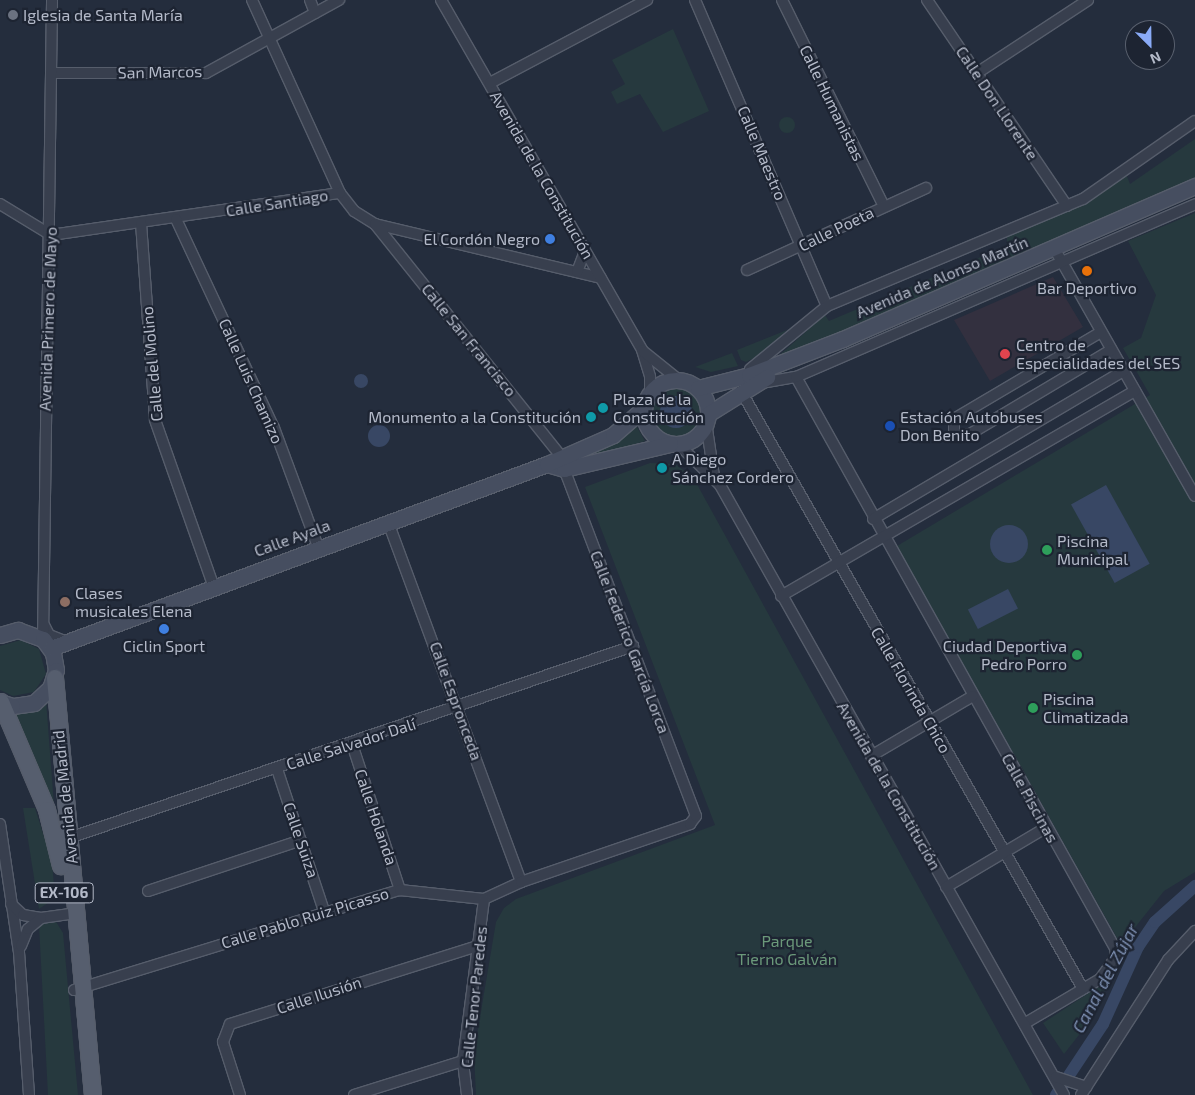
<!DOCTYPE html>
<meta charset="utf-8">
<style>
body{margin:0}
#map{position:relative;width:1195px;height:1095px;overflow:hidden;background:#242d3d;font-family:"Exo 2",sans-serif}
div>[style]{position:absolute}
.medical>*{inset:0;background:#33303f}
.green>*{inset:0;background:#26393e}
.round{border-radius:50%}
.water>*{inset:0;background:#384764;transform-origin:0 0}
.canal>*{height:12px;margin:-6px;padding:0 6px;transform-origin:6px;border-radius:6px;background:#384764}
.roads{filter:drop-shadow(1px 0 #565d6b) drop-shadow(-1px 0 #565d6b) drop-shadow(0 1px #565d6b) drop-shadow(0 -1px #565d6b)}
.minor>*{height:10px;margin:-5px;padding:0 5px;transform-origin:5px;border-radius:5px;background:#383f4e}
.secondary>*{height:15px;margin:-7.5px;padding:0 7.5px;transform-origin:7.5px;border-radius:7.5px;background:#464e60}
.secondary>.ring{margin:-7.5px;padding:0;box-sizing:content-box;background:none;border:15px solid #464e60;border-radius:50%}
.primary>*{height:16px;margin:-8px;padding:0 8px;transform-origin:8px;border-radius:8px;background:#565e6e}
.dots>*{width:14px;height:14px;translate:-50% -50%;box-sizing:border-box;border:2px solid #1d2432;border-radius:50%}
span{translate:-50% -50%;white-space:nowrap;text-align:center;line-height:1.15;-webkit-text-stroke:4.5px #1d2432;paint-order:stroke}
.shield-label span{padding:1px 4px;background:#1d2432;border:1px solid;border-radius:4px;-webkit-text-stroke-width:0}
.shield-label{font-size:15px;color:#b4bac9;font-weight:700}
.poi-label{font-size:16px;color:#b4bac9}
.left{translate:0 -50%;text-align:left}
.right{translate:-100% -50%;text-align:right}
.street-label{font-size:16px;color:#b4bac9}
.park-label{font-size:16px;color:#6b997a}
.water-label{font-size:18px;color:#7c8eb0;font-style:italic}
.north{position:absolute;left:1125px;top:20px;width:50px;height:50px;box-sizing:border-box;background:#1d2432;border:1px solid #59606e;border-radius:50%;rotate:157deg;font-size:14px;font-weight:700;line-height:20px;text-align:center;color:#b4bac9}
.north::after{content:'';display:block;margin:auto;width:18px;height:22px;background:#8aabf7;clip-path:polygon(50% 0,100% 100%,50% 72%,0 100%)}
</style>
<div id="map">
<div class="medical">
<i style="clip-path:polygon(1053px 277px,1083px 327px,990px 381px,954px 320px)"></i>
</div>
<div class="green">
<i style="clip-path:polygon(673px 29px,709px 111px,663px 132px,640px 94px,617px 104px,611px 92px,625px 84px,612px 60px)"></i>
<i class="round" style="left:779px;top:117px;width:16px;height:16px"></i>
<i style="clip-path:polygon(1195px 139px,1195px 186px,775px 359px,825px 315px,829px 321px,1007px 246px,1007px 237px,1082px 202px,1126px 174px,1130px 184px)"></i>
<i style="clip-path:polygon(1195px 213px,1195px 872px,1164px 891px,1121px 945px,897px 546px,1150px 395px,1123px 348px,1141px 338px,1156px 295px,1128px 241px)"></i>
<i style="clip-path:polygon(787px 330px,764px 353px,746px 362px,741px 360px,737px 350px)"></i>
<i style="clip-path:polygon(732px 353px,738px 366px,711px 372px,695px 367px)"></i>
<i class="round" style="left:650px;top:386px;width:54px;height:54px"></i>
<i style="clip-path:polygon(637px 427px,645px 441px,596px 456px,594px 451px)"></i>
<i style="clip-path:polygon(650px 463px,675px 464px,693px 477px,1033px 1095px,476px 1095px,474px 1053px,496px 922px,504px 908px,516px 899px,715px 825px,585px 487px)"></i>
<i style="clip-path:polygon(21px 640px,39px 649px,46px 674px,34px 692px,13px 696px,0 690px,0 646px)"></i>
<i style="clip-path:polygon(46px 700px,54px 805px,8px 708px)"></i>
<i style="clip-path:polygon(23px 808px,35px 808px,52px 862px,55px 898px,39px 909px)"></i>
<i style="clip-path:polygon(55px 920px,63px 933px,78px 1095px,48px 1095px,39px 925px)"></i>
<i style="clip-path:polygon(1110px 979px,1093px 1017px,1064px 1054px,1043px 1023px)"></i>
</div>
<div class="water">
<i class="round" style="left:354px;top:374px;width:14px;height:14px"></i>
<i class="round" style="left:660px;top:396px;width:32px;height:32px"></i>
<i class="round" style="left:368px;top:425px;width:22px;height:22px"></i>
<i style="left:1106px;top:485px;width:90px;height:40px;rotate:61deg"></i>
<i class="round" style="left:990px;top:525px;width:38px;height:38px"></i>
<i style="left:1008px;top:589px;width:22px;height:45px;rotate:63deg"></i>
</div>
<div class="canal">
<i style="left:1056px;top:1095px;width:85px;rotate:-56.5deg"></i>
<i style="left:1103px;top:1024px;width:85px;rotate:-65.6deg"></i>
<i style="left:1138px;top:947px;width:30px;rotate:-56deg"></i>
<i style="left:1155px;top:922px;width:54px;rotate:-42deg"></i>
</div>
<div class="roads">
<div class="minor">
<i style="left:252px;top:0;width:212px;rotate:65.5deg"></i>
<i style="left:340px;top:193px;width:23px;rotate:52deg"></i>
<i style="left:354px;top:211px;width:25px;rotate:32deg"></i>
<i style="left:375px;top:224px;width:232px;rotate:13.4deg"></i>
<i style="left:310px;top:0;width:14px;rotate:69deg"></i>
<i style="left:441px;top:0;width:404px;rotate:60.1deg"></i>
<i style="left:642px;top:350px;width:28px;rotate:73deg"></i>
<i style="left:650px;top:377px;width:16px;rotate:90deg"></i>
<i style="left:695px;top:0;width:333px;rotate:66.7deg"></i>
<i style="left:782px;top:0;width:230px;rotate:63.7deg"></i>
<i style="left:927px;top:0;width:249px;rotate:55.8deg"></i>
<i style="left:53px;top:73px;width:153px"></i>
<i style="left:206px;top:73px;width:152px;rotate:-28.8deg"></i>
<i style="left:977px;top:73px;width:133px;rotate:-33.3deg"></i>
<i style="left:490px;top:83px;width:178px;rotate:-27.9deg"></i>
<i style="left:0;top:204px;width:60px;rotate:31.3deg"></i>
<i style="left:51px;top:235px;width:292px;rotate:-8.3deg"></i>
<i style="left:176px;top:219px;width:231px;rotate:64.9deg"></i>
<i style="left:274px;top:428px;width:127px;rotate:69.7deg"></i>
<i style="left:141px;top:223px;width:197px;rotate:85.9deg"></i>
<i style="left:155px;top:420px;width:175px;rotate:70.6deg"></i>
<i style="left:375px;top:224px;width:299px;rotate:51.3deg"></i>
<i style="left:1054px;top:248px;width:285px;rotate:60.4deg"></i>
<i style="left:747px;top:270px;width:197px;rotate:-24.6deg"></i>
<i style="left:577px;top:272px;width:22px;rotate:-69deg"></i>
<i style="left:1101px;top:332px;width:171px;rotate:149.4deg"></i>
<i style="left:954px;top:419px;width:18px;rotate:90deg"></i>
<i style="left:954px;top:437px;width:16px;rotate:-11deg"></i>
<i style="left:970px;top:434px;width:164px;rotate:-30.8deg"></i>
<i style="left:644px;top:352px;width:45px;rotate:38.7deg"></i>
<i style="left:750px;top:369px;width:99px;rotate:-39.3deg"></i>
<i style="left:827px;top:306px;width:277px;rotate:-22.7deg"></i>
<i style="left:1083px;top:199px;width:136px;rotate:-34.9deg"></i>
<i style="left:796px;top:377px;width:654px;rotate:60.81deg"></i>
<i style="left:1115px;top:948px;width:9px;rotate:84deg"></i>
<i style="left:1116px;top:957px;width:27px;rotate:126deg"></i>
<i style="left:1100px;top:979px;width:88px;rotate:149.4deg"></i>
<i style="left:761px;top:383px;width:36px;rotate:-10deg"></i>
<i style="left:796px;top:377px;width:435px;rotate:-23.4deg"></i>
<i style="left:741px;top:391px;width:689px;rotate:60.23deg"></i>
<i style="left:706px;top:422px;width:55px;rotate:81.6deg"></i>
<i style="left:678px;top:444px;width:59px;rotate:44.3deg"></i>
<i style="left:720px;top:485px;width:700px;rotate:60.58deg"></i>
<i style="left:873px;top:519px;width:291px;rotate:-30.6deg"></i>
<i style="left:388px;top:522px;width:384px;rotate:69.7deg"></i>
<i style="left:781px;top:596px;width:409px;rotate:-30.1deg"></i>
<i style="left:44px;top:625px;width:11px;rotate:63deg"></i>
<i style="left:49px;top:635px;width:17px;rotate:21deg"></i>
<i style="left:43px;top:639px;width:639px;rotate:-89.19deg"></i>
<i style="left:352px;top:744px;width:154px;rotate:71.8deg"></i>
<i style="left:871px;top:756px;width:118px;rotate:-30.5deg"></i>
<i style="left:277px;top:769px;width:150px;rotate:71.7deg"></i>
<i style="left:0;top:824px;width:129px;rotate:81.6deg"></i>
<i style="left:19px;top:952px;width:143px;rotate:86deg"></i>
<i style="left:69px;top:838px;width:596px;rotate:-18.8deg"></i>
<i style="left:946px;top:887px;width:117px;rotate:-30.7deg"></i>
<i style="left:148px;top:891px;width:161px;rotate:-18.4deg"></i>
<i style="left:11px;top:904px;width:16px;rotate:43deg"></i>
<i style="left:23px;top:915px;width:18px;rotate:9deg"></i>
<i style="left:41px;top:918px;width:35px;rotate:-8deg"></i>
<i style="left:21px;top:946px;width:18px;rotate:-68deg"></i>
<i style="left:28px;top:929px;width:17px;rotate:-40deg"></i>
<i style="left:74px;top:990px;width:341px;rotate:-17.1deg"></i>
<i style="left:400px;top:890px;width:84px;rotate:6.1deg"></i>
<i style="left:484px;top:899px;width:41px;rotate:-24.7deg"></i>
<i style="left:521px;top:882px;width:179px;rotate:-18.9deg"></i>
<i style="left:690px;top:824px;width:10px;rotate:-53deg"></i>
<i style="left:696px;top:816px;width:371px;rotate:-110.8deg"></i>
<i style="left:1056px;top:1077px;width:32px;rotate:18deg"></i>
<i style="left:240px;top:1095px;width:56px;rotate:-107.8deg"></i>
<i style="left:223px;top:1042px;width:19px;rotate:-69deg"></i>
<i style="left:230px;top:1024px;width:262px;rotate:-17.5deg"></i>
<i style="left:354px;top:1095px;width:114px;rotate:-17.3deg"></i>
<i style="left:467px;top:1095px;width:34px;rotate:-97deg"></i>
<i style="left:463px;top:1061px;width:163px;rotate:-82.6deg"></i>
<i style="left:1081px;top:1095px;width:161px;rotate:-57.2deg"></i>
<i style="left:1168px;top:960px;width:40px;rotate:-47deg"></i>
</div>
<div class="secondary">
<i class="ring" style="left:644px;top:380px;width:49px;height:49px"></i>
<i style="left:698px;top:388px;width:53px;rotate:-14.3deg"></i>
<i style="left:749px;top:375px;width:101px;rotate:-21deg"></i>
<i style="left:843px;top:339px;width:384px;rotate:-23.5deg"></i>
<i style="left:708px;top:414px;width:70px;rotate:-32.1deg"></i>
<i style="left:547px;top:464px;width:18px;rotate:16deg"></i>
<i style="left:564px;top:469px;width:109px;rotate:-13.3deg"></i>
<i style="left:0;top:635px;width:19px;rotate:-16deg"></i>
<i style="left:18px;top:630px;width:27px;rotate:20deg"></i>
<i style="left:43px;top:639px;width:17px;rotate:54deg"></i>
<i style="left:53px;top:653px;width:17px;rotate:80deg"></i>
<i style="left:56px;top:670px;width:19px;rotate:108deg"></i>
<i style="left:50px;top:688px;width:22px;rotate:137deg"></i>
<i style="left:34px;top:703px;width:22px;rotate:172deg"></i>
<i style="left:12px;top:706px;width:13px;rotate:-162deg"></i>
<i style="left:51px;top:648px;width:529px;rotate:-20.35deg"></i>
<i style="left:547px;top:464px;width:72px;rotate:-23.7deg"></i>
<i style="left:613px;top:435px;width:41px;rotate:-41.1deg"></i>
</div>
<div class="primary">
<i style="left:55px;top:678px;width:419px;rotate:84.8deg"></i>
<i style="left:1px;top:702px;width:117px;rotate:66.9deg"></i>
<i style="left:47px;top:810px;width:58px;rotate:76deg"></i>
</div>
</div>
<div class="dots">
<i style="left:13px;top:15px;background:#6b7280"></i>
<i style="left:550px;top:239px;background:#3f7fe0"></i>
<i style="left:1087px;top:271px;background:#e8710a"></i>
<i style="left:1005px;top:354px;background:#e0444e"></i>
<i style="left:603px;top:408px;background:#0f9aa8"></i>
<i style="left:591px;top:417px;background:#0f9aa8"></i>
<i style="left:890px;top:426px;background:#1a4fb4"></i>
<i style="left:662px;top:468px;background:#0f9aa8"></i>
<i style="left:1047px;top:550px;background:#2e9e5b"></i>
<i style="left:65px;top:602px;background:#8d6e63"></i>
<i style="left:164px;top:629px;background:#3f7fe0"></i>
<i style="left:1077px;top:655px;background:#2e9e5b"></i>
<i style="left:1033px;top:708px;background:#2e9e5b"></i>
</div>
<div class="shield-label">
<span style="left:64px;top:893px">EX-106</span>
</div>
<div class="poi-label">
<span class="left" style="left:23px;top:15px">Iglesia de Santa María</span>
<span class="right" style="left:540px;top:239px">El Cordón Negro</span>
<span style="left:1087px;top:288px">Bar Deportivo</span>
<span class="left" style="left:1016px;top:354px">Centro de<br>Especialidades del SES</span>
<span class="left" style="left:613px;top:408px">Plaza de la<br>Constitución</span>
<span class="right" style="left:581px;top:417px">Monumento a la Constitución</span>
<span class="left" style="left:900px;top:426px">Estación Autobuses<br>Don Benito</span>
<span class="left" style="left:672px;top:468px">A Diego<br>Sánchez Cordero</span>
<span class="left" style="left:1057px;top:550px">Piscina<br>Municipal</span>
<span class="left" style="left:75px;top:602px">Clases<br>musicales Elena</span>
<span style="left:164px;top:646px">Ciclin Sport</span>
<span class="right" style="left:1067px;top:655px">Ciudad Deportiva<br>Pedro Porro</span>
<span class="left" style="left:1043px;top:708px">Piscina<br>Climatizada</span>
</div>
<div class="street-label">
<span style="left:160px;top:72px;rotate:-1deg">San Marcos</span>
<span style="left:832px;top:103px;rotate:64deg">Calle Humanistas</span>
<span style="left:997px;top:103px;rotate:56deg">Calle Don Llorente</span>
<span style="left:762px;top:153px;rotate:67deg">Calle Maestro</span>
<span style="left:542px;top:175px;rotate:60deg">Avenida de la Constitución</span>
<span style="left:277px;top:203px;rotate:-9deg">Calle Santiago</span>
<span style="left:836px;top:229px;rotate:-26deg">Calle Poeta</span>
<span style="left:942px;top:277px;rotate:-23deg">Avenida de Alonso Martín</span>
<span style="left:48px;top:319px;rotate:-88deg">Avenida Primero de Mayo</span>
<span style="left:469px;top:340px;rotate:51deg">Calle San Francisco</span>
<span style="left:152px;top:364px;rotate:-95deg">Calle del Molino</span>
<span style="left:251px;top:381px;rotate:66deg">Calle Luis Chamizo</span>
<span style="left:292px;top:538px;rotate:-20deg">Calle Ayala</span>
<span style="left:630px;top:642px;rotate:69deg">Calle Federico García Lorca</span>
<span style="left:911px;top:690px;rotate:60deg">Calle Florinda Chico</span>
<span style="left:456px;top:701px;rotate:70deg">Calle Espronceda</span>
<span style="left:351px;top:744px;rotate:-18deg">Calle Salvador Dalí</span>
<span style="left:889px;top:786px;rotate:60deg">Avenida de la Constitución</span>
<span style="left:65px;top:797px;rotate:-96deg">Avenida de Madrid</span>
<span style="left:1030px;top:798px;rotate:61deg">Calle Piscinas</span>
<span style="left:376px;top:817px;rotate:71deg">Calle Holanda</span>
<span style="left:301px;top:840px;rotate:71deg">Calle Suiza</span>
<span style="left:305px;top:918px;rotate:-17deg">Calle Pablo Ruiz Picasso</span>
<span style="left:319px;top:995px;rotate:-18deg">Calle Ilusión</span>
<span style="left:474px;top:997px;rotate:-84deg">Calle Tenor Paredes</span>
</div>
<div class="park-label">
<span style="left:787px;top:950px">Parque<br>Tierno Galván</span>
</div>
<div class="water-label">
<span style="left:1105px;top:978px;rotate:-62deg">Canal del Zújar</span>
</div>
<div class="north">N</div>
</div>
